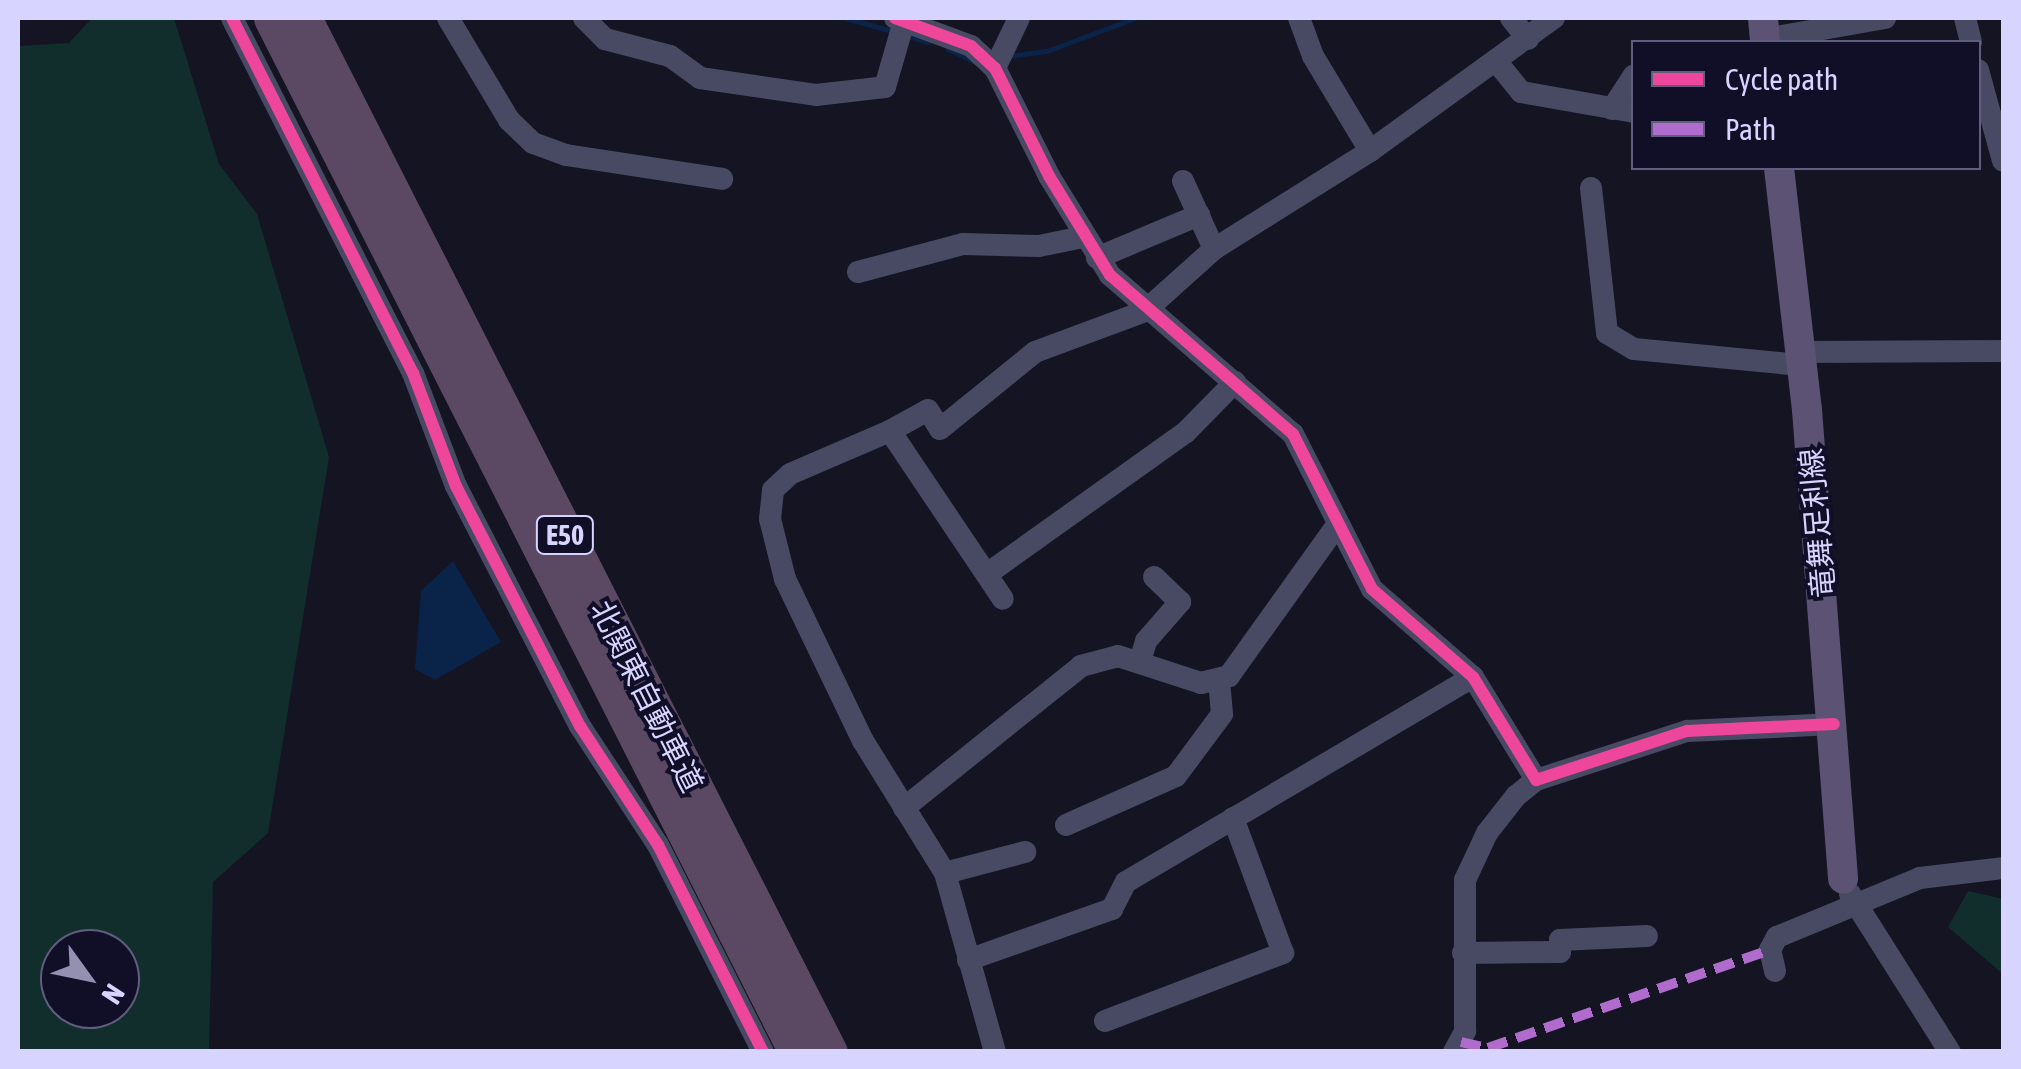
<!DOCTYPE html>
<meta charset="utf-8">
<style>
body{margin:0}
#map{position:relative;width:2021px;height:1069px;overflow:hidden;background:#151422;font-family:"Asap Condensed","Noto Sans JP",sans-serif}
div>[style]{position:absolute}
.green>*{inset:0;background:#112e2d}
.water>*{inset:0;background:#0a2348}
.stream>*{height:5px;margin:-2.5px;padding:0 2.5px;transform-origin:2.5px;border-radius:2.5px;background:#0a2348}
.minor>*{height:22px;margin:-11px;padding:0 11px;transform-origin:11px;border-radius:11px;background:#484963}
.major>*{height:30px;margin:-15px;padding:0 15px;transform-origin:15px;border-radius:15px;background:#5c5374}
.highway>*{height:35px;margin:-17.5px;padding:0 17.5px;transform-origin:17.5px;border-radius:17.5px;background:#5b4963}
.quiet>*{height:10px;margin-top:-5px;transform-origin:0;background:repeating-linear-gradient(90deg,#b06ccc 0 20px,transparent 0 30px)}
.cycleway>*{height:12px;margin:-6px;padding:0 6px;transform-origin:6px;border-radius:6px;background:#ed469a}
span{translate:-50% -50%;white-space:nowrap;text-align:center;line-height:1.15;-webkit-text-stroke:8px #110e28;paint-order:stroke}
.shield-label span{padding:2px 8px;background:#110e28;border:2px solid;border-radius:8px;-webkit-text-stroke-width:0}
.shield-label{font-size:28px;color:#d7d4ff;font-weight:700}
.street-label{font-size:30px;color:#d7d4ff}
.frame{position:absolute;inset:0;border:20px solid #d7d4ff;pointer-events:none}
.legend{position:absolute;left:1631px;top:40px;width:350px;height:130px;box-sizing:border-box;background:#110e28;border:2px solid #605d7e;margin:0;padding:12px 18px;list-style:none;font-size:30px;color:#d7d4ff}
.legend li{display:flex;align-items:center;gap:20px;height:50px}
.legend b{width:50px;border:2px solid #605d7e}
.north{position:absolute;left:40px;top:929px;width:100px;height:100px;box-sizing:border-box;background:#110e28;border:2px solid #605d7e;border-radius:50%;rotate:123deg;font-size:28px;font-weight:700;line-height:40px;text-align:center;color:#d7d4ff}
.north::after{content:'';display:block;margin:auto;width:35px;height:45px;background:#9391b2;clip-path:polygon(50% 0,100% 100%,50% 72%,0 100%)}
</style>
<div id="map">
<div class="green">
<i style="clip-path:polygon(evenodd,92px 18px,174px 18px,219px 164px,257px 214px,329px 457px,268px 833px,213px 882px,209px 1051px,18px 1051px,18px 46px,69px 43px,92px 18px,60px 949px,120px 949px,120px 1009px,60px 1009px,60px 949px)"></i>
<i style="clip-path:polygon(1968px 891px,2003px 899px,2003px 974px,1948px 927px)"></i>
</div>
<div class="water">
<i style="clip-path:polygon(453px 561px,501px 642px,435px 680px,415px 669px,421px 591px)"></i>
</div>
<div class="stream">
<i style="left:846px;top:18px;width:51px;rotate:15.9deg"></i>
<i style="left:905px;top:35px;width:24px;rotate:17deg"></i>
<i style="left:948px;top:49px;width:29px;rotate:25deg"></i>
<i style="left:1010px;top:56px;width:37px;rotate:-8deg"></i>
<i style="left:1047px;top:51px;width:94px;rotate:-20.6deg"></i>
</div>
<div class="minor">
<i style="left:232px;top:18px;width:398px;rotate:63deg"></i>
<i style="left:413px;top:373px;width:121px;rotate:69.2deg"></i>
<i style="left:456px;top:486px;width:270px;rotate:62.7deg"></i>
<i style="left:580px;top:726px;width:142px;rotate:56.8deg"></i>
<i style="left:658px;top:845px;width:232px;rotate:63.1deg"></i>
<i style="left:448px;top:18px;width:119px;rotate:59.1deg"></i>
<i style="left:509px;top:120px;width:33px;rotate:44deg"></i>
<i style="left:533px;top:143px;width:35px;rotate:20deg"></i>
<i style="left:566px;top:155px;width:158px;rotate:8.7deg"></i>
<i style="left:584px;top:18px;width:30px;rotate:45deg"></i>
<i style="left:605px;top:39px;width:67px;rotate:14.7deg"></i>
<i style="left:670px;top:56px;width:37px;rotate:36deg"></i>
<i style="left:700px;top:78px;width:117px;rotate:8.3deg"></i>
<i style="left:816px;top:95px;width:69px;rotate:-6.6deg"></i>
<i style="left:885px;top:87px;width:69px;rotate:-73.9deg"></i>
<i style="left:895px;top:18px;width:81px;rotate:20.2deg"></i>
<i style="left:971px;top:46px;width:33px;rotate:43deg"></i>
<i style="left:995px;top:68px;width:121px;rotate:63.4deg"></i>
<i style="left:1049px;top:176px;width:116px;rotate:58.4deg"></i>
<i style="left:1110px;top:275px;width:242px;rotate:41deg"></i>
<i style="left:1293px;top:434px;width:174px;rotate:63deg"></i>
<i style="left:1372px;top:589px;width:134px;rotate:41.1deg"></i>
<i style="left:1473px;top:677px;width:121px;rotate:58.5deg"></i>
<i style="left:1299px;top:18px;width:40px;rotate:69.8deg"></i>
<i style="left:1313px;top:56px;width:111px;rotate:59deg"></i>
<i style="left:1511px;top:18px;width:27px;rotate:51deg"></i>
<i style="left:1965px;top:18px;width:25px;rotate:76deg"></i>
<i style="left:1765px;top:39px;width:122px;rotate:-9.9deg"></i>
<i style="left:1496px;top:61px;width:40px;rotate:51deg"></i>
<i style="left:1521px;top:92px;width:115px;rotate:10deg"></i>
<i style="left:995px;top:68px;width:55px;rotate:-64.4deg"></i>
<i style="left:1978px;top:70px;width:94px;rotate:74.6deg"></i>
<i style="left:1612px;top:109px;width:40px;rotate:-57.1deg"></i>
<i style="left:1183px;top:181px;width:75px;rotate:65.5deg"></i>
<i style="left:1591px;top:188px;width:146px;rotate:83.7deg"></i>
<i style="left:1607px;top:333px;width:31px;rotate:31deg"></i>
<i style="left:1634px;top:349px;width:168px;rotate:5.5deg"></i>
<i style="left:1097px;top:258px;width:111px;rotate:-22.9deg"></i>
<i style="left:858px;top:272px;width:109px;rotate:-14.9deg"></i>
<i style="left:963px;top:244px;width:76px;rotate:1.5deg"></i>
<i style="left:1039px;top:246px;width:45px;rotate:-11.6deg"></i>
<i style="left:1800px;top:352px;width:204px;rotate:-0.3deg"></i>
<i style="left:890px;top:431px;width:43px;rotate:-28.9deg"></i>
<i style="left:928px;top:410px;width:22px;rotate:58deg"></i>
<i style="left:940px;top:429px;width:122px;rotate:-39deg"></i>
<i style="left:1035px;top:352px;width:117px;rotate:-20.4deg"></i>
<i style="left:1145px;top:311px;width:93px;rotate:-41.9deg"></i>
<i style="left:1214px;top:249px;width:184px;rotate:-32.1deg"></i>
<i style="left:1370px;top:151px;width:227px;rotate:-35.9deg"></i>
<i style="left:987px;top:574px;width:244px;rotate:-35.5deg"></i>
<i style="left:1186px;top:432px;width:70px;rotate:-45.6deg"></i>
<i style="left:1140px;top:661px;width:21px;rotate:-73deg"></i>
<i style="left:1146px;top:641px;width:52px;rotate:-48.9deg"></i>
<i style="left:1180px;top:602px;width:36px;rotate:-136deg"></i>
<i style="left:904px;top:808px;width:227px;rotate:-38.7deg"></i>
<i style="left:1081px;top:666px;width:38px;rotate:-15deg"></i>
<i style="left:1118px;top:656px;width:87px;rotate:18deg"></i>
<i style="left:1201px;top:683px;width:29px;rotate:-14deg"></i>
<i style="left:1229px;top:676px;width:187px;rotate:-54.4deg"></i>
<i style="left:1066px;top:825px;width:120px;rotate:-24deg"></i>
<i style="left:1176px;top:776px;width:77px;rotate:-53.4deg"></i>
<i style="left:1222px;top:714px;width:34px;rotate:-95deg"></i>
<i style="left:945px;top:873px;width:83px;rotate:-14.7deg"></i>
<i style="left:1850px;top:894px;width:187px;rotate:57.7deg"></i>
<i style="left:1463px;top:953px;width:97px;rotate:-0.6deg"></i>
<i style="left:1560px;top:952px;width:12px;rotate:-90deg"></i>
<i style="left:1560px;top:940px;width:87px;rotate:-2.6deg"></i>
<i style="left:968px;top:960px;width:153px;rotate:-19.5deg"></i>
<i style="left:1112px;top:909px;width:30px;rotate:-63deg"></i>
<i style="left:1126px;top:882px;width:403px;rotate:-30.6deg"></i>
<i style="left:1775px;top:971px;width:22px;rotate:-103deg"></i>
<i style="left:1770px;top:950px;width:15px;rotate:-62deg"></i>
<i style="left:1777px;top:937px;width:155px;rotate:-22.4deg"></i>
<i style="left:1920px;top:878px;width:85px;rotate:-6.8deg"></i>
<i style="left:1105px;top:1021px;width:191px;rotate:-20.9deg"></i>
<i style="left:1283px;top:953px;width:144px;rotate:-110.3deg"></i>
<i style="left:995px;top:1052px;width:186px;rotate:-105.6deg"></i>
<i style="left:945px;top:873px;width:155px;rotate:-121.8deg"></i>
<i style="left:863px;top:741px;width:180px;rotate:-115.7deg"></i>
<i style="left:785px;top:579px;width:62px;rotate:-104deg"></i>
<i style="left:770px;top:519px;width:29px;rotate:-84deg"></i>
<i style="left:773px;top:490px;width:23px;rotate:-43deg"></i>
<i style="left:790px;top:474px;width:109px;rotate:-23.3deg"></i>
<i style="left:890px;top:431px;width:202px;rotate:56.1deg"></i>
<i style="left:1454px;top:1052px;width:24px;rotate:-62deg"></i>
<i style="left:1465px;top:1031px;width:151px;rotate:-90deg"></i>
<i style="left:1465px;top:880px;width:52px;rotate:-64.9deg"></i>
<i style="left:1487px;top:833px;width:47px;rotate:-51.9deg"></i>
<i style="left:1516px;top:796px;width:26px;rotate:-39deg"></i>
<i style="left:1536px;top:780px;width:159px;rotate:-18deg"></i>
<i style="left:1687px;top:731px;width:147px;rotate:-2.7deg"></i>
</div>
<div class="major">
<i style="left:1763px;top:18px;width:24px;rotate:85deg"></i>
<i style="left:1779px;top:168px;width:244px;rotate:83.4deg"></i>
<i style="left:1807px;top:410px;width:470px;rotate:85.6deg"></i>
</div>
<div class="highway">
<i style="left:271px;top:18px;width:1160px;rotate:63.08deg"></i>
<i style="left:304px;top:18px;width:1160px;rotate:63.04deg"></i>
</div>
<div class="quiet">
<i style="left:1461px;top:1042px;width:28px;rotate:13deg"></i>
<i style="left:1488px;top:1048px;width:299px;rotate:-19.2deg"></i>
</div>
<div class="cycleway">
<i style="left:232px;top:18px;width:398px;rotate:63deg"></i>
<i style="left:413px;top:373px;width:121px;rotate:69.2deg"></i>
<i style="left:456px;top:486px;width:270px;rotate:62.7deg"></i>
<i style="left:580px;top:726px;width:142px;rotate:56.8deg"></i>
<i style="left:658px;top:845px;width:232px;rotate:63.1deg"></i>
<i style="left:895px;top:18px;width:81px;rotate:20.2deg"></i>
<i style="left:971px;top:46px;width:33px;rotate:43deg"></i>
<i style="left:995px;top:68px;width:121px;rotate:63.4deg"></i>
<i style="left:1049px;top:176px;width:116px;rotate:58.4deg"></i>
<i style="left:1110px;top:275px;width:242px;rotate:41deg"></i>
<i style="left:1293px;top:434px;width:174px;rotate:63deg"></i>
<i style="left:1372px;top:589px;width:134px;rotate:41.1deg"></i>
<i style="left:1473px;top:677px;width:121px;rotate:58.5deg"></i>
<i style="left:1536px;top:780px;width:159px;rotate:-18deg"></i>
<i style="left:1687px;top:731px;width:147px;rotate:-2.7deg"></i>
</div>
<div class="shield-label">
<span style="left:565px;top:535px">E50</span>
</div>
<div class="street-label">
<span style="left:1817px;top:523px;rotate:-95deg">竜舞足利線</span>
<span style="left:647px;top:696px;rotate:63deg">北関東自動車道</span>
</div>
<div class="frame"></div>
<ul class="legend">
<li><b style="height:12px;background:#ed469a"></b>Cycle path</li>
<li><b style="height:12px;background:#b06ccc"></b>Path</li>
</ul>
<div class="north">N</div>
</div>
